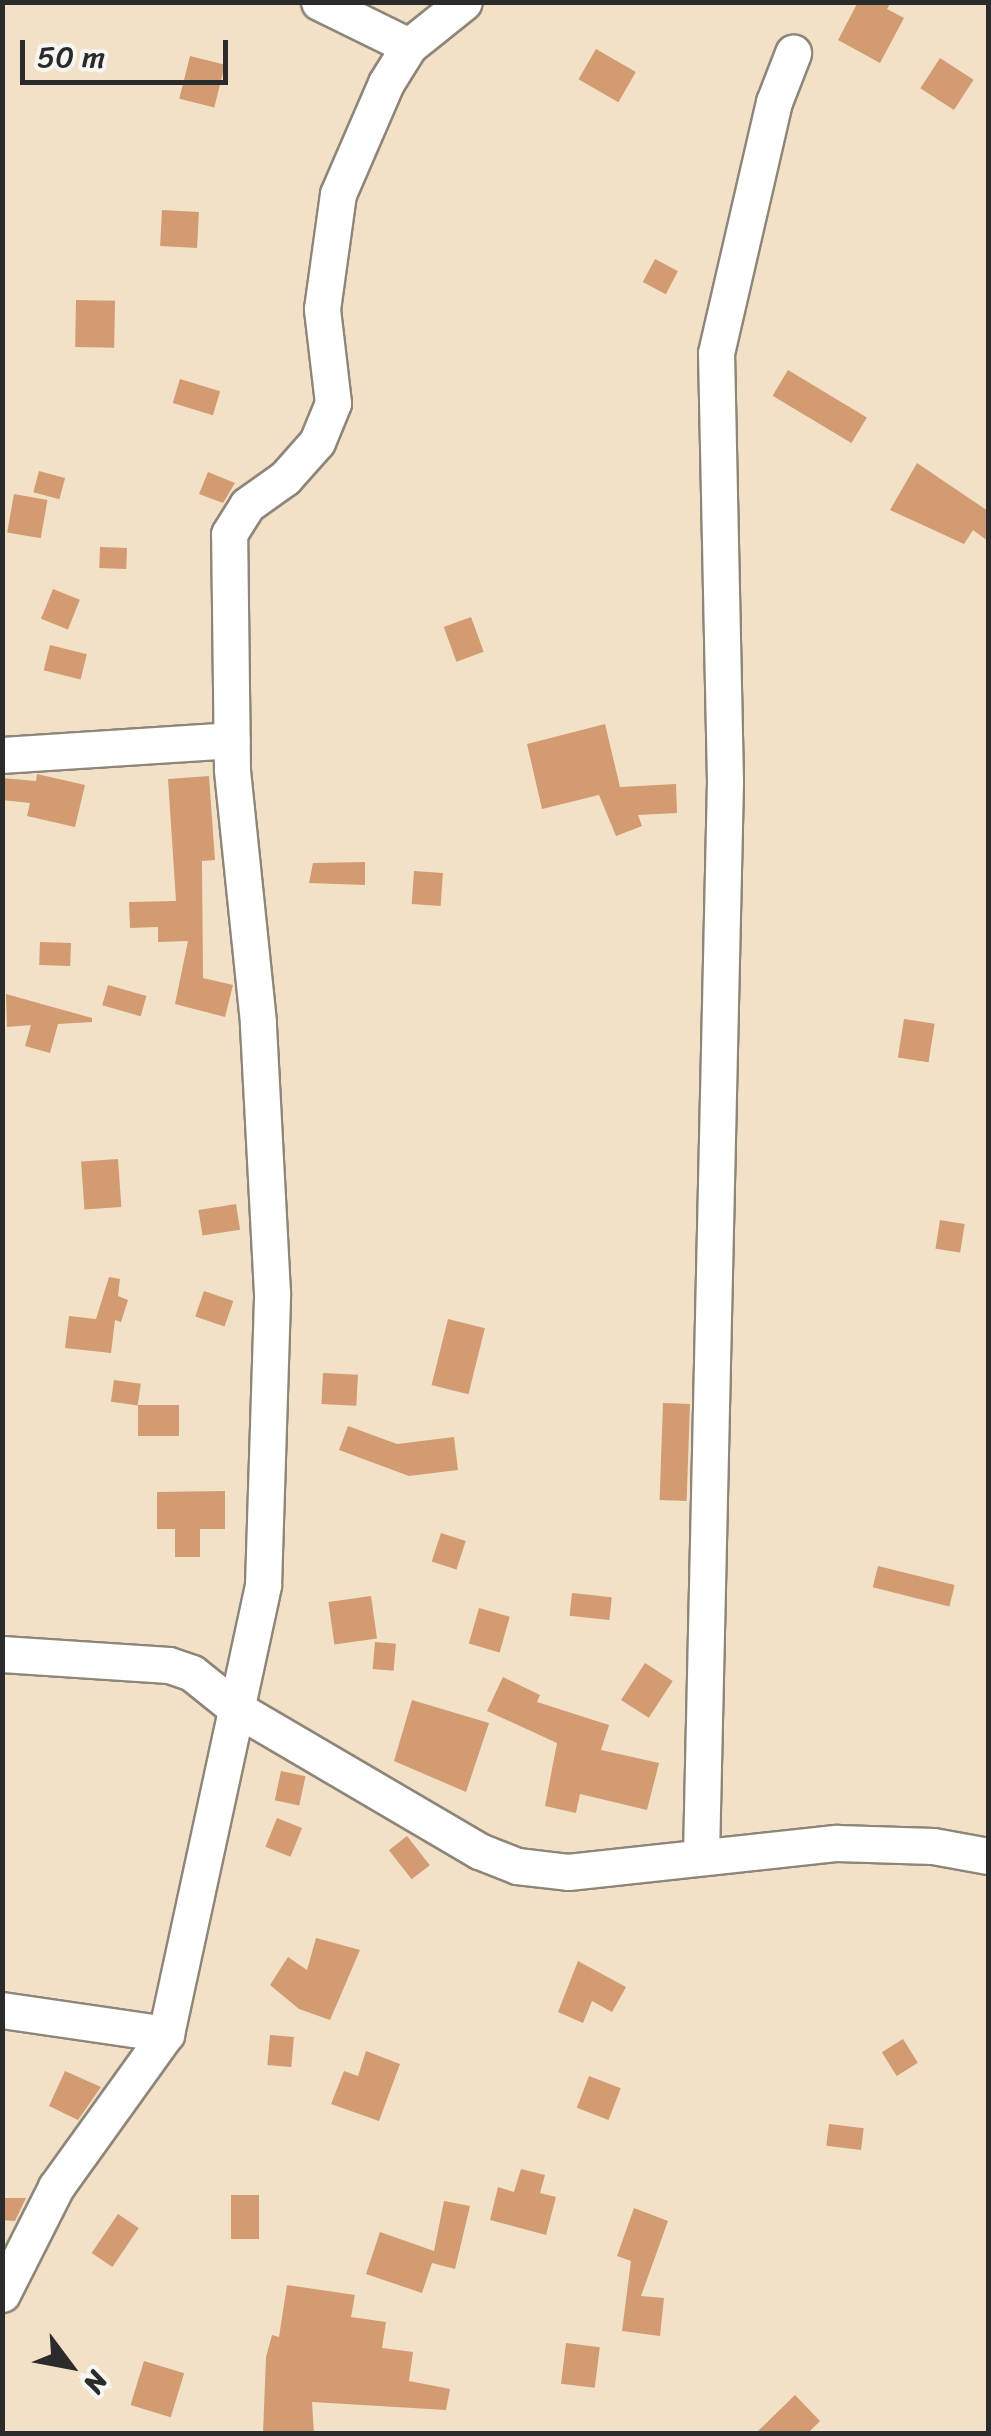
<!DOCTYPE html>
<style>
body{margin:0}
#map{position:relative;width:991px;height:2436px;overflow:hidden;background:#f2e1c7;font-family:Sriracha,sans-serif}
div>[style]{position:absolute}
.building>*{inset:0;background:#d29b71;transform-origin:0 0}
.roads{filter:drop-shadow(2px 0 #8e8679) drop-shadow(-2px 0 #8e8679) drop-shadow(0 2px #8e8679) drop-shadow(0 -2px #8e8679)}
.minor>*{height:35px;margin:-17.5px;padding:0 17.5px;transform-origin:17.5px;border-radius:17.5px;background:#fff}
span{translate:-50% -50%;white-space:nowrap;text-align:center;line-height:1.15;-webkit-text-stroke:8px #f6f6f2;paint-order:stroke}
.frame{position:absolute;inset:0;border:5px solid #2b2b2b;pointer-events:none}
.north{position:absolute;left:20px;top:2316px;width:100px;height:100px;-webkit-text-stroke:8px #f6f6f2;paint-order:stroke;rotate:122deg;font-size:28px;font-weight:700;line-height:40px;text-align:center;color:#2b2b2b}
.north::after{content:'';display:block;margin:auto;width:35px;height:45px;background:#2b2b2b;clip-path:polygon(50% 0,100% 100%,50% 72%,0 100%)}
.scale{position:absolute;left:20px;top:40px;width:208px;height:45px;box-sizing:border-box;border:5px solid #2b2b2b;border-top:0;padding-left:12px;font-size:30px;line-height:35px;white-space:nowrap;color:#2b2b2b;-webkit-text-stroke:8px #f6f6f2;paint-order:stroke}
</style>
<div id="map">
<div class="building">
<i style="clip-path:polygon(858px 2px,891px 2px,887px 9px,904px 18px,880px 63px,838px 40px)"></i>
<i style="left:596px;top:49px;width:46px;height:35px;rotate:30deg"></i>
<i style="left:190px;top:56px;width:36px;height:44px;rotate:14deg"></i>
<i style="left:940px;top:58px;width:40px;height:36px;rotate:33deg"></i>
<i style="left:162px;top:210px;width:37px;height:36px;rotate:3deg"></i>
<i style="left:655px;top:259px;width:26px;height:26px;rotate:28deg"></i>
<i style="left:76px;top:300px;width:39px;height:47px;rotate:1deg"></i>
<i style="left:788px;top:370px;width:92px;height:30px;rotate:31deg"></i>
<i style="left:180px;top:379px;width:42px;height:25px;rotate:17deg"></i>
<i style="clip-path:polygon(917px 463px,988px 511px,988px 541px,973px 530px,964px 544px,890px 510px)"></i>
<i style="left:39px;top:471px;width:27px;height:22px;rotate:15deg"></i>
<i style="clip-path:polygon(208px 472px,235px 483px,223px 503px,199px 494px)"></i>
<i style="left:14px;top:494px;width:34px;height:39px;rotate:10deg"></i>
<i style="left:100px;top:547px;width:27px;height:21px;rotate:2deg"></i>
<i style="left:53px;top:589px;width:29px;height:32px;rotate:22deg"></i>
<i style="left:471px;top:617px;width:37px;height:29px;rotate:70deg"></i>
<i style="left:50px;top:645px;width:38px;height:26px;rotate:14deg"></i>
<i style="clip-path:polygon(605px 724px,620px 787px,676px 784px,677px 813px,638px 815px,642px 826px,616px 836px,599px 795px,542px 809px,527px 744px)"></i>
<i style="clip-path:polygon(37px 774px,85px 785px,75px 827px,27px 816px,30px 803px,2px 800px,2px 778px,36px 781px)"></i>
<i style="clip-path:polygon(209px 776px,215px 860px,202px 861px,203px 978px,233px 985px,225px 1017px,175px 1004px,188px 941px,158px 942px,158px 927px,130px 928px,129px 902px,176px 901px,168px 779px)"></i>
<i style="clip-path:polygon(365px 862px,365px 885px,309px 883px,313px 863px)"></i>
<i style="left:414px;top:871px;width:29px;height:33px;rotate:4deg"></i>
<i style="left:40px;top:942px;width:31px;height:23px;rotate:2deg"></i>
<i style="left:108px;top:985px;width:40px;height:21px;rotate:16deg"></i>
<i style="clip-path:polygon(6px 994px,92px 1018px,92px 1022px,58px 1024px,50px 1053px,25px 1046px,31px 1025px,7px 1027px)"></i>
<i style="left:904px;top:1019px;width:31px;height:39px;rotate:9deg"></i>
<i style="left:118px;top:1159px;width:48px;height:37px;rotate:86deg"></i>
<i style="left:236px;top:1204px;width:26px;height:38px;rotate:81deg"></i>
<i style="left:940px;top:1220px;width:25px;height:29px;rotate:9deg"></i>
<i style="clip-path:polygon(109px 1277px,120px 1279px,118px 1296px,128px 1300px,121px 1322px,115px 1320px,111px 1353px,65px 1348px,69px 1316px,96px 1319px)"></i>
<i style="left:204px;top:1291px;width:31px;height:27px;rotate:19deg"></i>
<i style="left:448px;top:1319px;width:38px;height:68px;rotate:14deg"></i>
<i style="left:323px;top:1373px;width:35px;height:31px;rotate:3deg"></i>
<i style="left:114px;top:1380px;width:27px;height:22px;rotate:8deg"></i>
<i style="left:663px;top:1403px;width:27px;height:97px;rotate:2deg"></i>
<i style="left:138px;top:1405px;width:41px;height:31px"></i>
<i style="clip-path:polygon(348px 1426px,397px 1444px,454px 1437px,458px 1470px,409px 1476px,339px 1450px)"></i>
<i style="clip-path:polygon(225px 1491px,225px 1529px,200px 1529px,200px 1557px,175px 1557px,175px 1529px,157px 1529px,157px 1492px)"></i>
<i style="left:441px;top:1533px;width:26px;height:30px;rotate:18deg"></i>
<i style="left:878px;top:1566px;width:79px;height:22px;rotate:14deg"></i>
<i style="left:572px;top:1593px;width:40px;height:23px;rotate:6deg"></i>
<i style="left:371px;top:1596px;width:43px;height:43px;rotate:82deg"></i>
<i style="left:479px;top:1608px;width:32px;height:37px;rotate:16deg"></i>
<i style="left:375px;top:1642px;width:21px;height:27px;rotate:5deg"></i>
<i style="left:645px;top:1663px;width:33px;height:44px;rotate:33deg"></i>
<i style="clip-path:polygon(503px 1677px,540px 1695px,537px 1702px,609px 1725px,601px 1750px,659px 1763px,647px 1810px,580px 1794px,576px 1813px,545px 1806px,557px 1743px,487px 1711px)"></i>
<i style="clip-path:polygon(412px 1700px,489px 1723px,466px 1792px,394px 1761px)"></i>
<i style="left:281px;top:1771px;width:25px;height:30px;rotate:12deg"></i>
<i style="left:277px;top:1818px;width:27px;height:31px;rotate:22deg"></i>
<i style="left:407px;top:1836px;width:37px;height:23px;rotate:52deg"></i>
<i style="clip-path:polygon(316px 1938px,360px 1950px,330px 2020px,299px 2009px,270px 1985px,288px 1957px,307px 1970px)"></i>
<i style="clip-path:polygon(578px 1961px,626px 1987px,612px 2012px,592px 2001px,583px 2023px,558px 2012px)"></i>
<i style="left:270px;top:2035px;width:24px;height:30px;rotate:5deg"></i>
<i style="left:903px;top:2039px;width:28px;height:25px;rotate:58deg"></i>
<i style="clip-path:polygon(366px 2051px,400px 2064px,379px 2121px,331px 2104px,344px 2071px,358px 2076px)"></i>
<i style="clip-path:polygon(65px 2071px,101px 2087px,78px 2120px,49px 2106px)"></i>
<i style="left:589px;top:2076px;width:34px;height:34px;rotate:21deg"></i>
<i style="left:829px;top:2124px;width:35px;height:22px;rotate:7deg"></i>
<i style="clip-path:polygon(521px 2169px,545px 2175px,540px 2193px,556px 2197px,546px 2235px,490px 2220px,498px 2187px,514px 2192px)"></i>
<i style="left:231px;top:2195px;width:28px;height:44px"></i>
<i style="clip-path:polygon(2px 2198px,26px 2198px,15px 2221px,2px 2220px)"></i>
<i style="clip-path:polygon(444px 2201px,470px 2206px,455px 2269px,432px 2263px,422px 2293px,366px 2274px,380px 2232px,434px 2251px)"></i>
<i style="clip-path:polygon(634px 2208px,668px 2221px,641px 2296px,664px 2298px,660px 2336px,622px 2331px,631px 2261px,617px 2256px)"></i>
<i style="left:118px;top:2214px;width:25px;height:47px;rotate:34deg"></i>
<i style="clip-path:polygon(287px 2285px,355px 2295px,351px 2317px,386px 2322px,382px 2348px,413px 2352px,409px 2381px,450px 2389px,446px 2410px,312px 2402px,314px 2434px,263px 2434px,266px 2357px,272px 2335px,279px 2337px)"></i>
<i style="left:566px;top:2343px;width:34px;height:41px;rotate:7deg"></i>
<i style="left:144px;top:2361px;width:42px;height:46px;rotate:17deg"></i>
<i style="clip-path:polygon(795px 2395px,820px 2421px,807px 2434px,755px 2434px)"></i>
</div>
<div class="roads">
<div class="minor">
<i style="left:319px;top:2px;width:100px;rotate:26.1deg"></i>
<i style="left:2px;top:755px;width:230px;rotate:-3.7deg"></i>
<i style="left:2px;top:1654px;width:167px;rotate:3.8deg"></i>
<i style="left:169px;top:1665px;width:24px;rotate:19deg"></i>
<i style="left:192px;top:1673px;width:58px;rotate:38.7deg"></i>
<i style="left:237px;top:1709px;width:281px;rotate:30.4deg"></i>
<i style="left:479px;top:1851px;width:41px;rotate:21.5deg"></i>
<i style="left:517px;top:1866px;width:51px;rotate:6.7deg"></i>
<i style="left:568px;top:1872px;width:271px;rotate:-6.2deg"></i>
<i style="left:837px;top:1843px;width:96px;rotate:1.8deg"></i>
<i style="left:933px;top:1846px;width:56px;rotate:10.3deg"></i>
<i style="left:701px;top:1855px;width:1074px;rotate:-88.72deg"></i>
<i style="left:725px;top:781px;width:428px;rotate:-91.2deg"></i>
<i style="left:716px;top:353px;width:258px;rotate:-77deg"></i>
<i style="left:774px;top:102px;width:53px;rotate:-68.8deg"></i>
<i style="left:2px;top:2010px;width:166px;rotate:8.3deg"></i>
<i style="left:2px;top:2294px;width:120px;rotate:-63.2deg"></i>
<i style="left:56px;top:2187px;width:188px;rotate:-54.3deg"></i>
<i style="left:166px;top:2034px;width:459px;rotate:-77.8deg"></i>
<i style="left:263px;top:1585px;width:292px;rotate:-88.2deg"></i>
<i style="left:272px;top:1293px;width:271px;rotate:-93deg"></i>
<i style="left:258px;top:1022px;width:254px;rotate:-95.9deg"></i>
<i style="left:232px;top:769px;width:235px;rotate:-90.7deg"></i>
<i style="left:229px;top:534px;width:34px;rotate:-58deg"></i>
<i style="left:247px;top:505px;width:47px;rotate:-35.4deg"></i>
<i style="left:285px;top:478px;width:48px;rotate:-48.4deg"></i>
<i style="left:317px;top:442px;width:42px;rotate:-67.7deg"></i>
<i style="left:333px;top:403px;width:95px;rotate:-96.7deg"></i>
<i style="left:322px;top:309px;width:116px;rotate:-82.1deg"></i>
<i style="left:338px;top:194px;width:121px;rotate:-66.6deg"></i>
<i style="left:386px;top:83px;width:44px;rotate:-58.1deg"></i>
<i style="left:409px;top:46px;width:70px;rotate:-38.7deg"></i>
</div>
</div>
<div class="frame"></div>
<div class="north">N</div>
<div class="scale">50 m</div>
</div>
